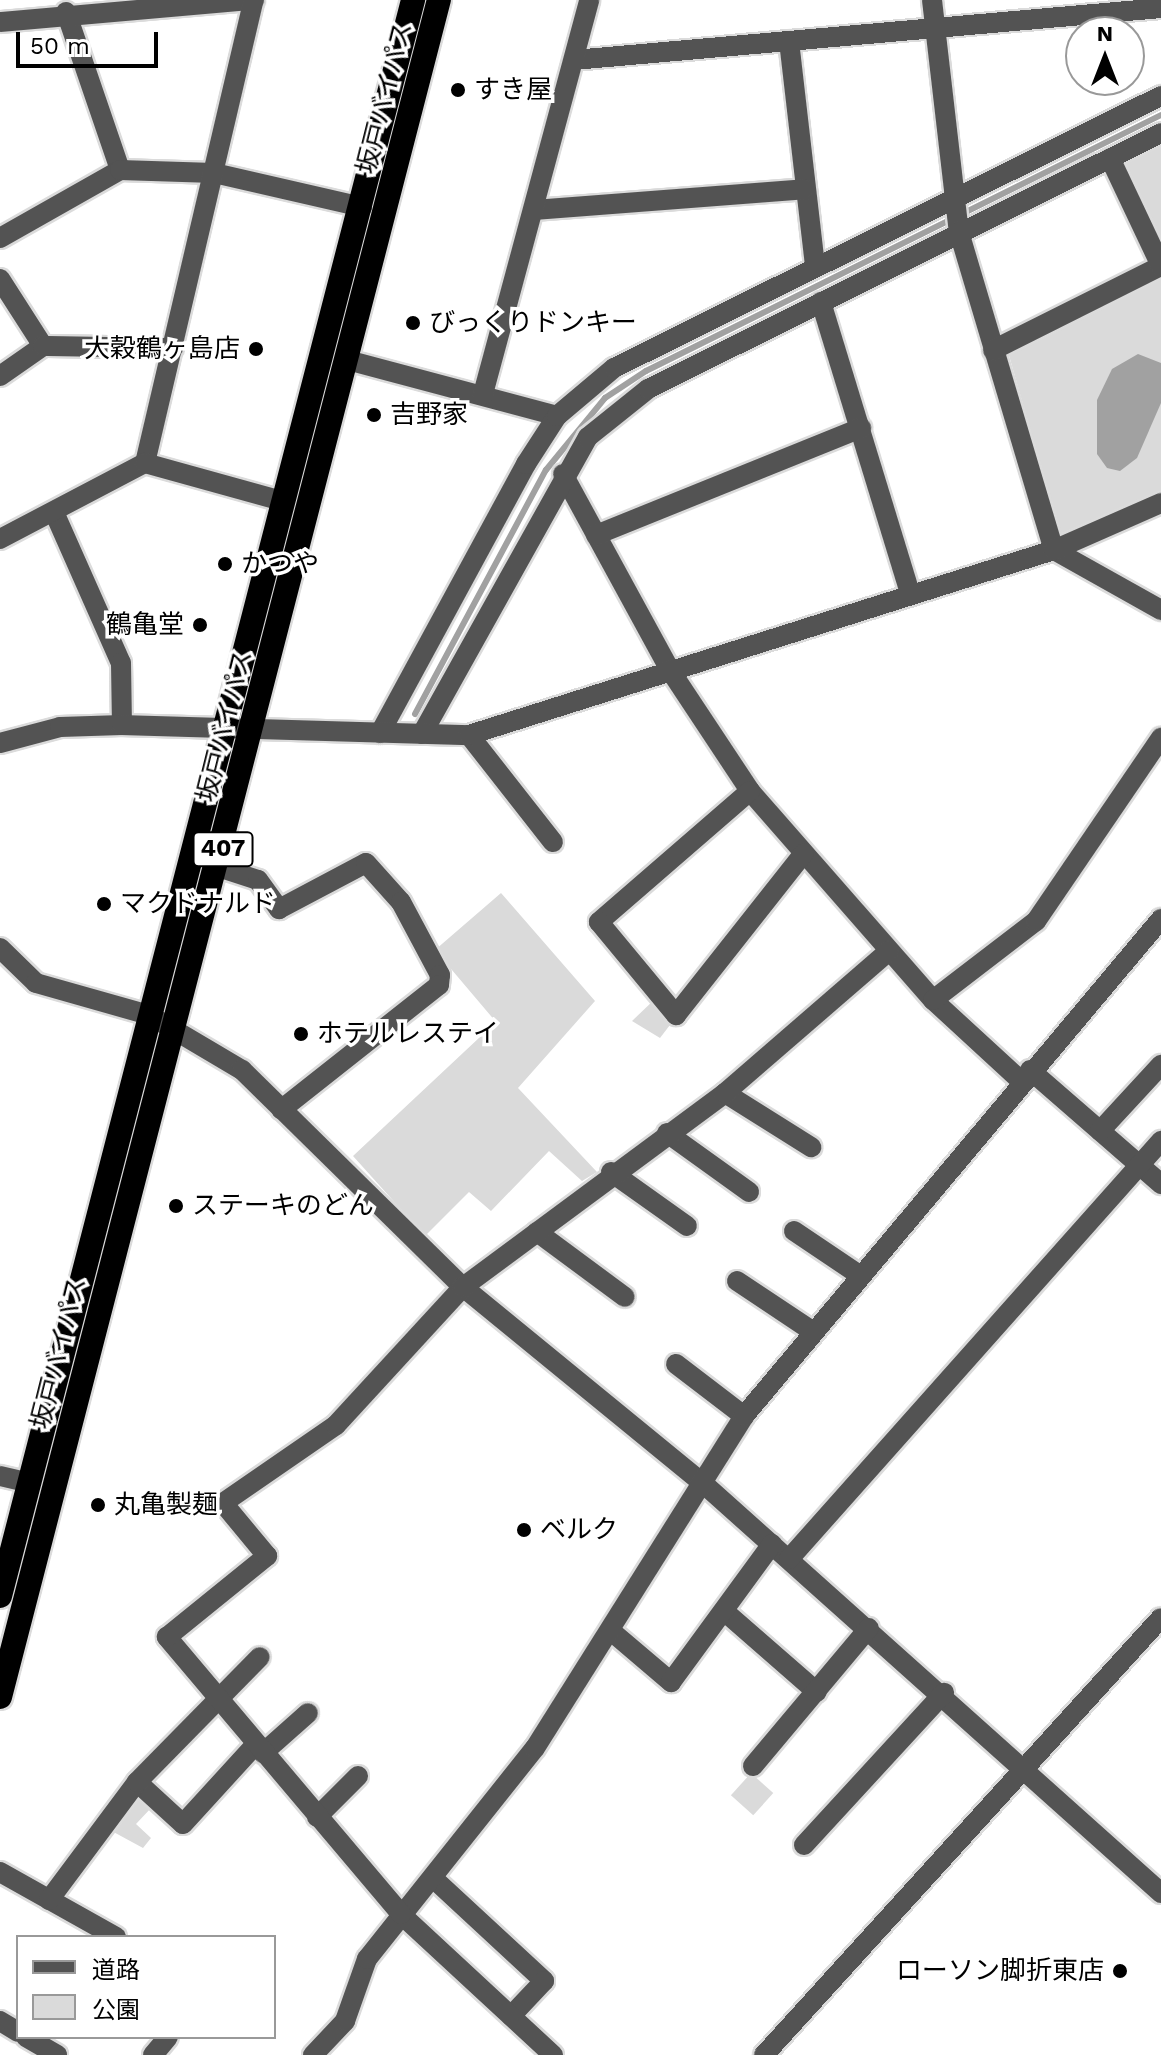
<!DOCTYPE html>
<meta charset="utf-8">
<style>
body{margin:0}
#map{position:relative;width:1161px;height:2055px;overflow:hidden;background:#fff;font-family:"Work Sans","Noto Sans JP",sans-serif}
div>[style]{position:absolute}
.green>*{inset:0;background:#dadada;transform-origin:0 0}
.water>*{inset:0;background:#a1a1a1}
.stream>*{height:6px;margin:-3px;padding:0 3px;transform-origin:3px;border-radius:3px;background:#a1a1a1}
.roads{filter:drop-shadow(2px 0 #dbdbdb) drop-shadow(-2px 0 #dbdbdb) drop-shadow(0 2px #dbdbdb) drop-shadow(0 -2px #dbdbdb)}
.minor>*{height:20px;margin:-10px;padding:0 10px;transform-origin:10px;border-radius:10px;background:#535353}
.highway>*{height:24px;margin:-12px;padding:0 12px;transform-origin:12px;border-radius:12px;background:#000}
.dots>*{width:22px;height:22px;translate:-50% -50%;box-sizing:border-box;border:4px solid #fff;border-radius:50%}
span{translate:-50% -50%;white-space:nowrap;text-align:center;line-height:1.15;-webkit-text-stroke:7px #fff;paint-order:stroke}
.shield-label span{padding:2px 6px;background:#fff;border:2px solid;border-radius:6px;-webkit-text-stroke-width:0}
.shield-label{font-size:24px;color:#000;font-weight:700}
.poi-label{font-size:26px;color:#000}
.left{translate:0 -50%;text-align:left}
.right{translate:-100% -50%;text-align:right}
.street-label{font-size:26px;color:#000}
.legend{position:absolute;left:16px;top:1935px;width:260px;height:104px;box-sizing:border-box;background:#fff;border:2px solid #999;margin:0;padding:10px 14px;list-style:none;font-size:24px;color:#000}
.legend li{display:flex;align-items:center;gap:16px;height:40px}
.legend b{width:40px;border:2px solid #999}
.north{position:absolute;left:1065px;top:16px;width:80px;height:80px;box-sizing:border-box;background:#fff;border:2px solid #999;border-radius:50%;rotate:0deg;font-size:22px;font-weight:700;line-height:32px;text-align:center;color:#000}
.north::after{content:'';display:block;margin:auto;width:28px;height:36px;background:#000;clip-path:polygon(50% 0,100% 100%,50% 72%,0 100%)}
.scale{position:absolute;left:16px;top:32px;width:142px;height:36px;box-sizing:border-box;border:4px solid #000;border-top:0;padding-left:10px;font-size:24px;line-height:28px;white-space:nowrap;color:#000;-webkit-text-stroke:6px #fff;paint-order:stroke}
</style>
<div id="map">
<div class="green">
<i style="clip-path:polygon(1161px 145px,1161px 243px,1124px 163px)"></i>
<i style="clip-path:polygon(1161px 276px,1161px 491px,1060px 534px,1008px 352px)"></i>
<i style="clip-path:polygon(501px 893px,595px 1001px,518px 1088px,597px 1172px,582px 1181px,549px 1151px,491px 1211px,469px 1192px,425px 1236px,353px 1156px,496px 1022px,435px 950px)"></i>
<i style="clip-path:polygon(655px 999px,673px 1021px,660px 1038px,632px 1021px)"></i>
<i style="left:751px;top:1773px;width:30px;height:30px;rotate:42deg"></i>
<i style="clip-path:polygon(134px 1796px,152px 1807px,136px 1824px,151px 1838px,143px 1848px,108px 1829px)"></i>
</div>
<div class="water">
<i style="clip-path:polygon(1138px 354px,1161px 363px,1161px 403px,1137px 458px,1120px 471px,1107px 468px,1097px 454px,1097px 400px,1112px 369px)"></i>
</div>
<div class="stream">
<i style="left:415px;top:714px;width:277px;rotate:-61.8deg"></i>
<i style="left:546px;top:470px;width:93px;rotate:-50.7deg"></i>
<i style="left:605px;top:398px;width:49px;rotate:-33.4deg"></i>
<i style="left:646px;top:371px;width:575px;rotate:-26.43deg"></i>
</div>
<div class="roads">
<div class="minor">
<i style="left:932px;top:0;width:234px;rotate:83.4deg"></i>
<i style="left:959px;top:232px;width:332px;rotate:73.4deg"></i>
<i style="left:1054px;top:550px;width:123px;rotate:29.3deg"></i>
<i style="left:66px;top:12px;width:167px;rotate:71.1deg"></i>
<i style="left:0;top:22px;width:255px;rotate:-5deg"></i>
<i style="left:789px;top:41px;width:227px;rotate:83.4deg"></i>
<i style="left:574px;top:60px;width:589px;rotate:-5.06deg"></i>
<i style="left:534px;top:210px;width:271px;rotate:-4.4deg"></i>
<i style="left:0;top:238px;width:138px;rotate:-29.5deg"></i>
<i style="left:120px;top:170px;width:94px;rotate:1.8deg"></i>
<i style="left:214px;top:173px;width:152px;rotate:12.9deg"></i>
<i style="left:0;top:279px;width:80px;rotate:57.3deg"></i>
<i style="left:821px;top:302px;width:304px;rotate:73deg"></i>
<i style="left:993px;top:350px;width:188px;rotate:-26.6deg"></i>
<i style="left:1161px;top:266px;width:119px;rotate:-115.3deg"></i>
<i style="left:347px;top:360px;width:217px;rotate:14.9deg"></i>
<i style="left:0;top:376px;width:52px;rotate:-34.9deg"></i>
<i style="left:43px;top:346px;width:130px;rotate:0.9deg"></i>
<i style="left:483px;top:394px;width:408px;rotate:-74.9deg"></i>
<i style="left:145px;top:463px;width:476px;rotate:-76.8deg"></i>
<i style="left:563px;top:474px;width:223px;rotate:61.4deg"></i>
<i style="left:670px;top:670px;width:145px;rotate:56.5deg"></i>
<i style="left:750px;top:791px;width:278px;rotate:48.8deg"></i>
<i style="left:933px;top:1000px;width:118px;rotate:42.6deg"></i>
<i style="left:54px;top:512px;width:165px;rotate:66.1deg"></i>
<i style="left:121px;top:663px;width:62px;rotate:89.1deg"></i>
<i style="left:596px;top:535px;width:286px;rotate:-22deg"></i>
<i style="left:0;top:539px;width:164px;rotate:-27.7deg"></i>
<i style="left:145px;top:463px;width:142px;rotate:15.5deg"></i>
<i style="left:380px;top:733px;width:306px;rotate:-61.5deg"></i>
<i style="left:526px;top:464px;width:57px;rotate:-57.1deg"></i>
<i style="left:557px;top:416px;width:75px;rotate:-40.1deg"></i>
<i style="left:614px;top:368px;width:611px;rotate:-26.44deg"></i>
<i style="left:422px;top:734px;width:340px;rotate:-60.8deg"></i>
<i style="left:588px;top:437px;width:77px;rotate:-38.7deg"></i>
<i style="left:648px;top:389px;width:573px;rotate:-26.52deg"></i>
<i style="left:469px;top:735px;width:136px;rotate:51.9deg"></i>
<i style="left:0;top:743px;width:62px;rotate:-14.9deg"></i>
<i style="left:60px;top:727px;width:62px;rotate:-1.8deg"></i>
<i style="left:122px;top:725px;width:347px;rotate:1.7deg"></i>
<i style="left:469px;top:735px;width:614px;rotate:-17.55deg"></i>
<i style="left:1054px;top:550px;width:117px;rotate:-23.7deg"></i>
<i style="left:750px;top:791px;width:200px;rotate:139.1deg"></i>
<i style="left:599px;top:922px;width:121px;rotate:50.4deg"></i>
<i style="left:676px;top:1015px;width:206px;rotate:-51.7deg"></i>
<i style="left:218px;top:867px;width:42px;rotate:18deg"></i>
<i style="left:258px;top:880px;width:36px;rotate:54deg"></i>
<i style="left:279px;top:909px;width:98px;rotate:-27.9deg"></i>
<i style="left:366px;top:863px;width:52px;rotate:48.1deg"></i>
<i style="left:401px;top:902px;width:83px;rotate:61.9deg"></i>
<i style="left:440px;top:975px;width:10px;rotate:96deg"></i>
<i style="left:439px;top:985px;width:201px;rotate:141.7deg"></i>
<i style="left:0;top:948px;width:50px;rotate:44.2deg"></i>
<i style="left:36px;top:983px;width:117px;rotate:15.8deg"></i>
<i style="left:149px;top:1015px;width:108px;rotate:30.6deg"></i>
<i style="left:242px;top:1070px;width:310px;rotate:44.5deg"></i>
<i style="left:463px;top:1287px;width:313px;rotate:39.3deg"></i>
<i style="left:705px;top:1485px;width:612px;rotate:41.82deg"></i>
<i style="left:933px;top:1000px;width:130px;rotate:-37.5deg"></i>
<i style="left:1036px;top:921px;width:222px;rotate:-55.7deg"></i>
<i style="left:1030px;top:1070px;width:174px;rotate:41deg"></i>
<i style="left:725px;top:1093px;width:102px;rotate:32.1deg"></i>
<i style="left:1100px;top:1131px;width:90px;rotate:-47.3deg"></i>
<i style="left:667px;top:1133px;width:101px;rotate:35.7deg"></i>
<i style="left:611px;top:1172px;width:93px;rotate:35.4deg"></i>
<i style="left:794px;top:1231px;width:77px;rotate:33.9deg"></i>
<i style="left:537px;top:1232px;width:109px;rotate:36.5deg"></i>
<i style="left:737px;top:1281px;width:90px;rotate:33.7deg"></i>
<i style="left:676px;top:1364px;width:86px;rotate:37.4deg"></i>
<i style="left:0;top:1476px;width:31px;rotate:13deg"></i>
<i style="left:789px;top:1559px;width:560px;rotate:-48.33deg"></i>
<i style="left:724px;top:1611px;width:123px;rotate:41.1deg"></i>
<i style="left:611px;top:1631px;width:79px;rotate:40.4deg"></i>
<i style="left:671px;top:1682px;width:171px;rotate:-53.8deg"></i>
<i style="left:263px;top:1753px;width:60px;rotate:-41.6deg"></i>
<i style="left:753px;top:1766px;width:180px;rotate:-50deg"></i>
<i style="left:137px;top:1782px;width:62px;rotate:42.4deg"></i>
<i style="left:183px;top:1824px;width:108px;rotate:-47.6deg"></i>
<i style="left:317px;top:1817px;width:58px;rotate:-45deg"></i>
<i style="left:804px;top:1845px;width:207px;rotate:-47.4deg"></i>
<i style="left:0;top:1872px;width:133px;rotate:29.3deg"></i>
<i style="left:434px;top:1879px;width:150px;rotate:42.8deg"></i>
<i style="left:544px;top:1981px;width:48px;rotate:133.3deg"></i>
<i style="left:49px;top:1900px;width:147px;rotate:-53.3deg"></i>
<i style="left:137px;top:1782px;width:175px;rotate:-45.5deg"></i>
<i style="left:0;top:2021px;width:21px;rotate:31deg"></i>
<i style="left:26px;top:2037px;width:36px;rotate:30deg"></i>
<i style="left:153px;top:2055px;width:23px;rotate:-50deg"></i>
<i style="left:313px;top:2055px;width:47px;rotate:-46.7deg"></i>
<i style="left:345px;top:2021px;width:66px;rotate:-70.5deg"></i>
<i style="left:367px;top:1959px;width:270px;rotate:-51.5deg"></i>
<i style="left:535px;top:1748px;width:392px;rotate:-57.8deg"></i>
<i style="left:744px;top:1416px;width:649px;rotate:-50deg"></i>
<i style="left:553px;top:2055px;width:207px;rotate:-137.2deg"></i>
<i style="left:401px;top:1914px;width:363px;rotate:-130.2deg"></i>
<i style="left:167px;top:1637px;width:129px;rotate:-39deg"></i>
<i style="left:267px;top:1556px;width:69px;rotate:-129.7deg"></i>
<i style="left:223px;top:1503px;width:137px;rotate:-34.6deg"></i>
<i style="left:336px;top:1425px;width:188px;rotate:-47.4deg"></i>
<i style="left:463px;top:1287px;width:326px;rotate:-36.5deg"></i>
<i style="left:725px;top:1093px;width:217px;rotate:-40.9deg"></i>
<i style="left:764px;top:2055px;width:590px;rotate:-47.75deg"></i>
</div>
<div class="highway">
<i style="left:0;top:1596px;width:1649px;rotate:-75.49deg"></i>
<i style="left:0;top:1697px;width:1753px;rotate:-75.5deg"></i>
</div>
</div>
<div class="dots">
<i style="left:458px;top:90px;background:#000"></i>
<i style="left:413px;top:323px;background:#000"></i>
<i style="left:256px;top:349px;background:#000"></i>
<i style="left:374px;top:415px;background:#000"></i>
<i style="left:225px;top:564px;background:#000"></i>
<i style="left:200px;top:625px;background:#000"></i>
<i style="left:104px;top:904px;background:#000"></i>
<i style="left:301px;top:1034px;background:#000"></i>
<i style="left:176px;top:1206px;background:#000"></i>
<i style="left:98px;top:1505px;background:#000"></i>
<i style="left:524px;top:1530px;background:#000"></i>
<i style="left:1120px;top:1971px;background:#000"></i>
</div>
<div class="shield-label">
<span style="left:223px;top:849px">407</span>
</div>
<div class="poi-label">
<span class="left" style="left:474px;top:90px">すき屋</span>
<span class="left" style="left:429px;top:323px">びっくりドンキー</span>
<span class="right" style="left:240px;top:349px">大穀鶴ヶ島店</span>
<span class="left" style="left:390px;top:415px">吉野家</span>
<span class="left" style="left:241px;top:564px">かつや</span>
<span class="right" style="left:184px;top:625px">鶴亀堂</span>
<span class="left" style="left:120px;top:904px">マクドナルド</span>
<span class="left" style="left:317px;top:1034px">ホテルレステイ</span>
<span class="left" style="left:192px;top:1206px">ステーキのどん</span>
<span class="left" style="left:114px;top:1505px">丸亀製麺</span>
<span class="left" style="left:540px;top:1530px">ベルク</span>
<span class="right" style="left:1104px;top:1971px">ローソン脚折東店</span>
</div>
<div class="street-label">
<span style="left:385px;top:98px;rotate:-76deg">坂戸バイパス</span>
<span style="left:225px;top:726px;rotate:-76deg">坂戸バイパス</span>
<span style="left:59px;top:1353px;rotate:-76deg">坂戸バイパス</span>
</div>
<ul class="legend">
<li><b style="height:10px;background:#535353"></b>道路</li>
<li><b style="height:22px;background:#dadada"></b>公園</li>
</ul>
<div class="north">N</div>
<div class="scale">50 m</div>
</div>
